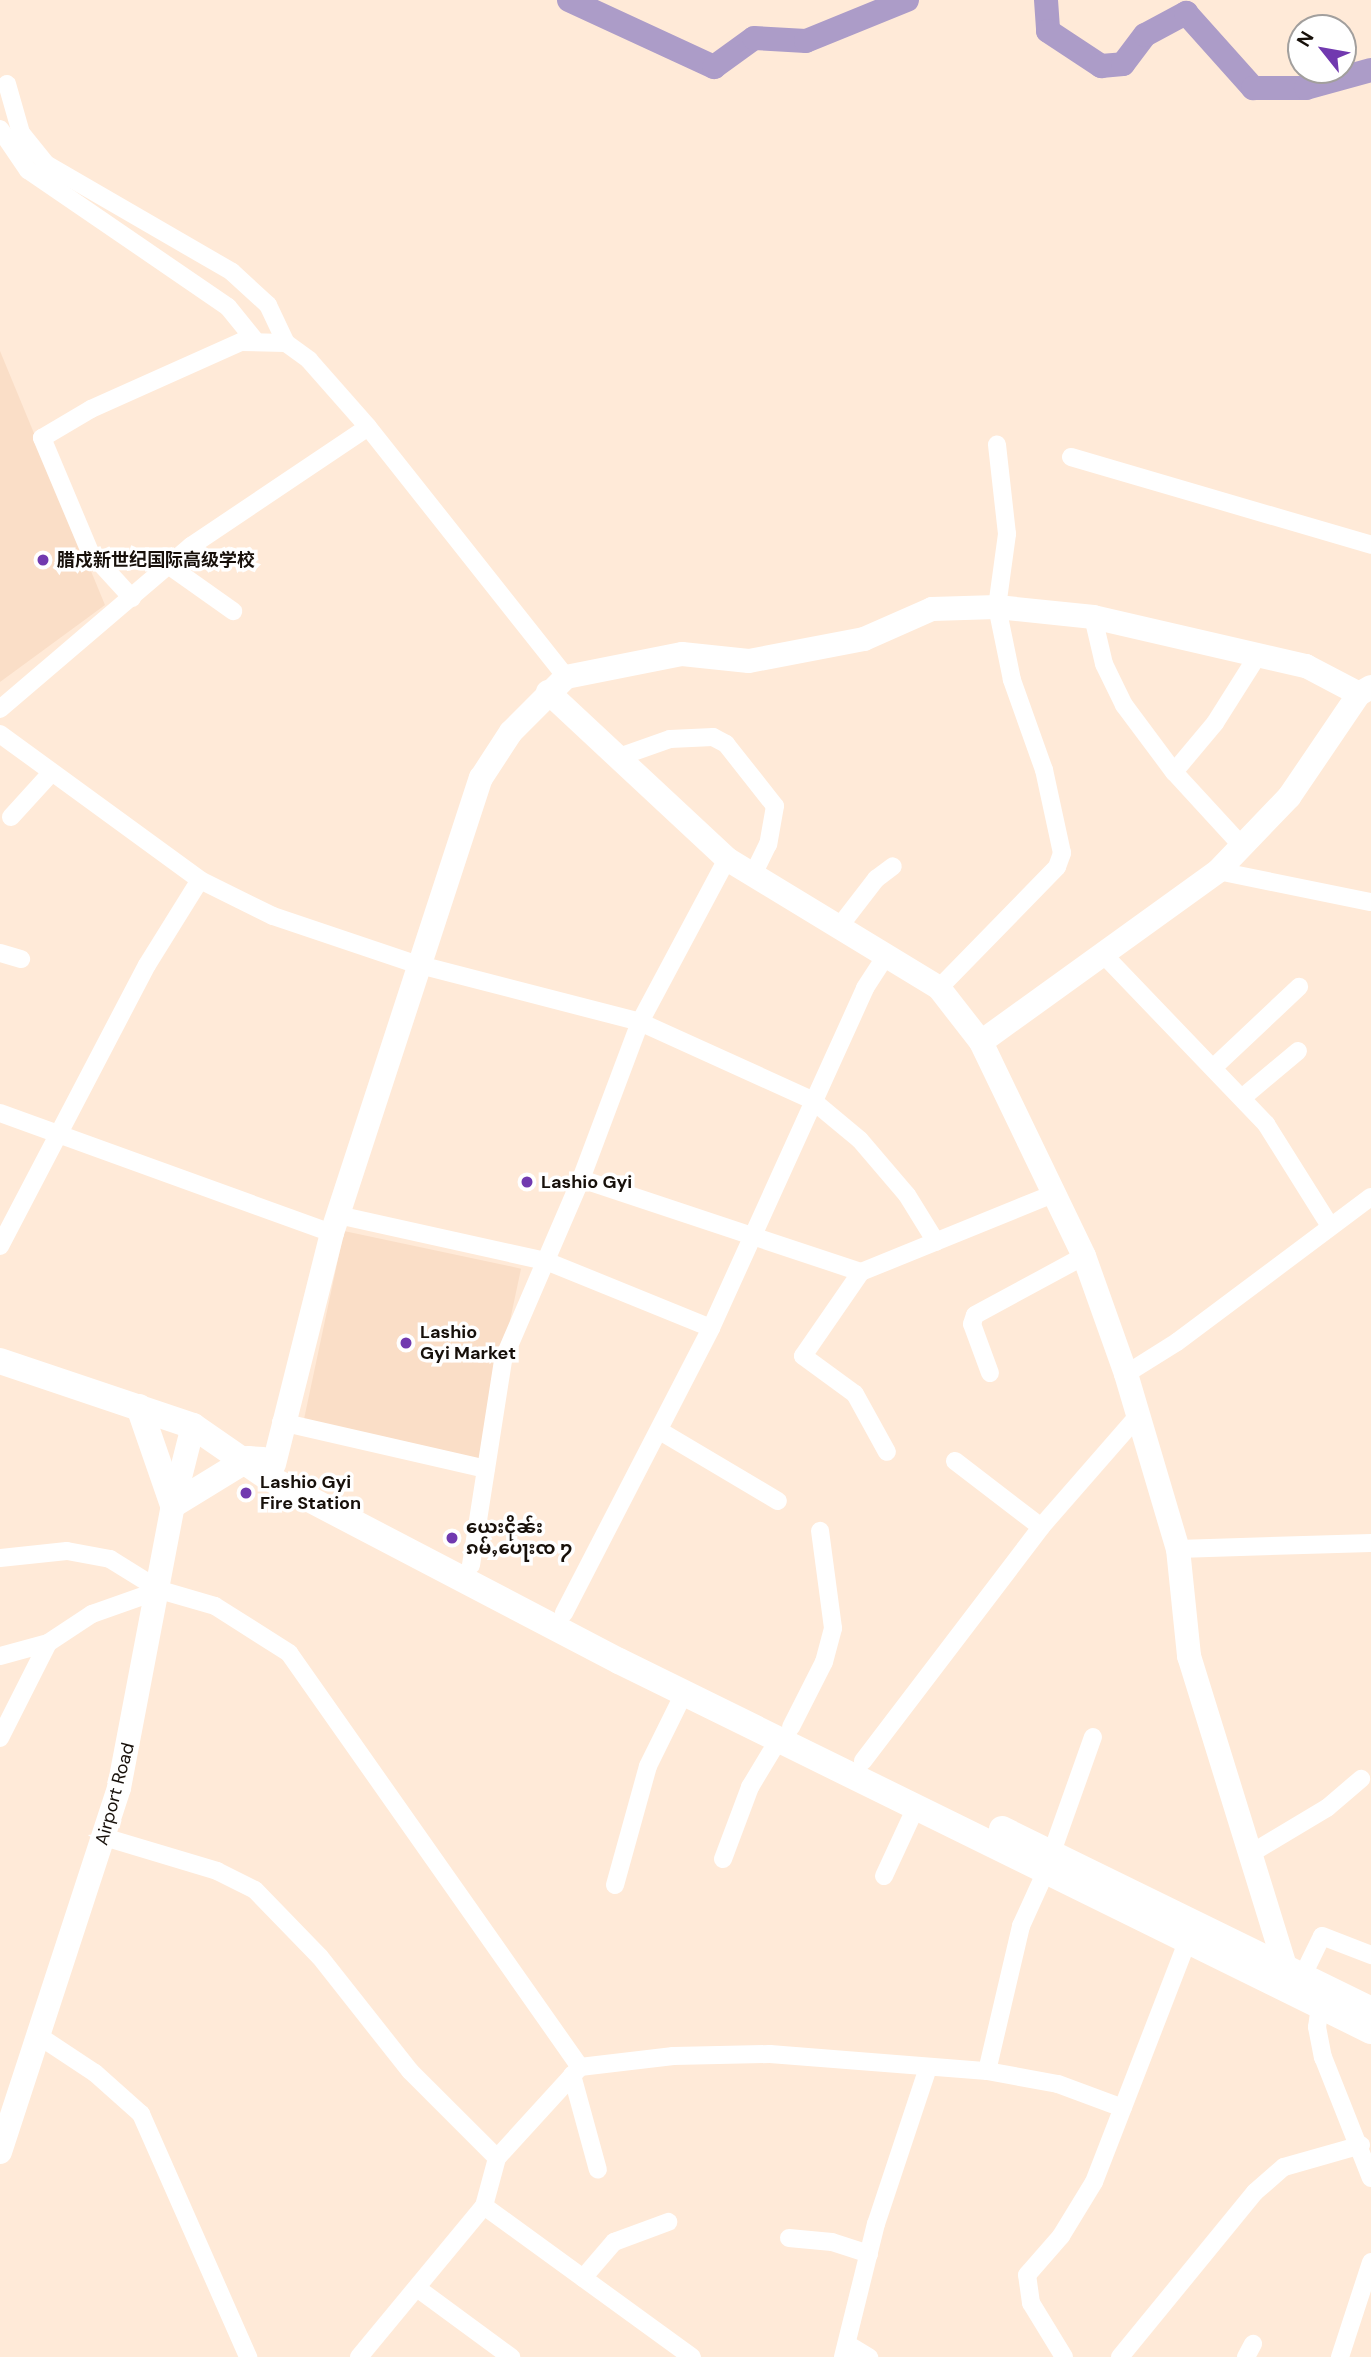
<!DOCTYPE html>
<meta charset="utf-8">
<style>
body{margin:0}
#map{position:relative;width:1371px;height:2357px;overflow:hidden;background:#ffead8;font-family:"DM Sans","Noto Sans SC","Noto Sans Myanmar",sans-serif}
div>[style]{position:absolute}
.built>*{inset:0;background:#fadec7;transform-origin:0 0}
.river>*{height:24px;margin:-12px;padding:0 12px;transform-origin:12px;border-radius:12px;background:#ac9cc8}
.street>*{height:18px;margin:-9px;padding:0 9px;transform-origin:9px;border-radius:9px;background:#fff}
.secondary>*{height:24px;margin:-12px;padding:0 12px;transform-origin:12px;border-radius:12px;background:#fff}
.primary>*{height:26px;margin:-13px;padding:0 13px;transform-origin:13px;border-radius:13px;background:#fff}
.dots>*{width:19px;height:19px;translate:-50% -50%;box-sizing:border-box;border:4px solid #fff;border-radius:50%}
span{translate:-50% -50%;white-space:nowrap;text-align:center;line-height:1.15;-webkit-text-stroke:7px #fff;paint-order:stroke}
.poi-label{font-size:18px;color:#17100a;font-weight:700}
.left{translate:0 -50%;text-align:left}
.street-label{font-size:18px;color:#17100a}
.north{position:absolute;left:1287px;top:14px;width:70px;height:70px;box-sizing:border-box;background:#fff;border:2px solid #a29f9d;border-radius:50%;rotate:301deg;font-size:19px;font-weight:700;line-height:28px;text-align:center;color:#17100a}
.north::after{content:'';display:block;margin:auto;width:24px;height:32px;background:#7139af;clip-path:polygon(50% 0,100% 100%,50% 72%,0 100%)}
</style>
<div id="map">
<div class="built">
<i style="clip-path:polygon(0 351px,105px 605px,0 682px)"></i>
<i style="left:344px;top:1231px;width:181px;height:195px;rotate:12deg"></i>
</div>
<div class="river">
<i style="left:569px;top:0;width:160px;rotate:24.8deg"></i>
<i style="left:714px;top:67px;width:49px;rotate:-35.9deg"></i>
<i style="left:754px;top:38px;width:52px;rotate:3.3deg"></i>
<i style="left:806px;top:41px;width:109px;rotate:-22.1deg"></i>
<i style="left:1046px;top:0;width:31px;rotate:86deg"></i>
<i style="left:1048px;top:31px;width:64px;rotate:33.4deg"></i>
<i style="left:1101px;top:66px;width:22px;rotate:-5deg"></i>
<i style="left:1123px;top:64px;width:36px;rotate:-53deg"></i>
<i style="left:1145px;top:35px;width:47px;rotate:-28.2deg"></i>
<i style="left:1186px;top:13px;width:101px;rotate:48.2deg"></i>
<i style="left:1253px;top:88px;width:53px"></i>
<i style="left:1306px;top:88px;width:67px;rotate:-15.5deg"></i>
</div>
<div class="street">
<i style="left:7px;top:84px;width:51px;rotate:74.1deg"></i>
<i style="left:21px;top:133px;width:40px;rotate:51deg"></i>
<i style="left:46px;top:164px;width:215px;rotate:30.1deg"></i>
<i style="left:232px;top:272px;width:49px;rotate:42.5deg"></i>
<i style="left:268px;top:305px;width:42px;rotate:64.7deg"></i>
<i style="left:0;top:129px;width:50px;rotate:55.7deg"></i>
<i style="left:28px;top:170px;width:242px;rotate:34.4deg"></i>
<i style="left:228px;top:307px;width:41px;rotate:50.9deg"></i>
<i style="left:1071px;top:457px;width:313px;rotate:16.3deg"></i>
<i style="left:168px;top:565px;width:80px;rotate:35.3deg"></i>
<i style="left:132px;top:598px;width:62px;rotate:-132.4deg"></i>
<i style="left:90px;top:552px;width:124px;rotate:-112.8deg"></i>
<i style="left:42px;top:438px;width:57px;rotate:-30.6deg"></i>
<i style="left:91px;top:409px;width:164px;rotate:-24.1deg"></i>
<i style="left:241px;top:342px;width:45px;rotate:1.3deg"></i>
<i style="left:286px;top:343px;width:29px;rotate:36deg"></i>
<i style="left:309px;top:360px;width:89px;rotate:48.6deg"></i>
<i style="left:368px;top:427px;width:319px;rotate:51.6deg"></i>
<i style="left:1093px;top:617px;width:48px;rotate:76.8deg"></i>
<i style="left:1104px;top:664px;width:46px;rotate:64deg"></i>
<i style="left:1124px;top:705px;width:84px;rotate:53.3deg"></i>
<i style="left:1174px;top:772px;width:102px;rotate:47.4deg"></i>
<i style="left:0;top:709px;width:251px;rotate:-40.5deg"></i>
<i style="left:191px;top:546px;width:213px;rotate:-33.9deg"></i>
<i style="left:0;top:734px;width:248px;rotate:36.1deg"></i>
<i style="left:200px;top:880px;width:81px;rotate:26.3deg"></i>
<i style="left:273px;top:916px;width:151px;rotate:18.6deg"></i>
<i style="left:416px;top:964px;width:231px;rotate:14.5deg"></i>
<i style="left:640px;top:1022px;width:189px;rotate:24.4deg"></i>
<i style="left:812px;top:1100px;width:62px;rotate:39.8deg"></i>
<i style="left:860px;top:1140px;width:72px;rotate:49.5deg"></i>
<i style="left:907px;top:1195px;width:55px;rotate:58.3deg"></i>
<i style="left:619px;top:757px;width:54px;rotate:-19.4deg"></i>
<i style="left:670px;top:739px;width:43px;rotate:-2.7deg"></i>
<i style="left:713px;top:737px;width:15px;rotate:28deg"></i>
<i style="left:726px;top:744px;width:79px;rotate:51.7deg"></i>
<i style="left:775px;top:806px;width:39px;rotate:100deg"></i>
<i style="left:768px;top:844px;width:34px;rotate:116deg"></i>
<i style="left:1174px;top:772px;width:64px;rotate:-50.1deg"></i>
<i style="left:1215px;top:723px;width:80px;rotate:-57.7deg"></i>
<i style="left:11px;top:817px;width:59px;rotate:-47.7deg"></i>
<i style="left:1218px;top:871px;width:156px;rotate:11.5deg"></i>
<i style="left:839px;top:927px;width:61px;rotate:-52.4deg"></i>
<i style="left:876px;top:879px;width:21px;rotate:-37deg"></i>
<i style="left:0;top:953px;width:22px;rotate:16deg"></i>
<i style="left:1103px;top:954px;width:236px;rotate:46.2deg"></i>
<i style="left:1266px;top:1124px;width:120px;rotate:57.9deg"></i>
<i style="left:939px;top:988px;width:169px;rotate:-45.7deg"></i>
<i style="left:1057px;top:867px;width:15px;rotate:-70deg"></i>
<i style="left:1062px;top:853px;width:85px;rotate:-102.2deg"></i>
<i style="left:1044px;top:770px;width:96px;rotate:-109.6deg"></i>
<i style="left:1012px;top:680px;width:75px;rotate:-101.6deg"></i>
<i style="left:997px;top:607px;width:74px;rotate:-82.2deg"></i>
<i style="left:1007px;top:534px;width:90px;rotate:-96.4deg"></i>
<i style="left:1214px;top:1067px;width:117px;rotate:-43.3deg"></i>
<i style="left:1242px;top:1098px;width:73px;rotate:-40deg"></i>
<i style="left:0;top:1113px;width:353px;rotate:19.9deg"></i>
<i style="left:581px;top:1179px;width:295px;rotate:18.4deg"></i>
<i style="left:861px;top:1272px;width:210px;rotate:-22.1deg"></i>
<i style="left:338px;top:1215px;width:213px;rotate:12.5deg"></i>
<i style="left:546px;top:1261px;width:178px;rotate:22.1deg"></i>
<i style="left:0;top:1246px;width:317px;rotate:-62.4deg"></i>
<i style="left:147px;top:965px;width:100px;rotate:-58.1deg"></i>
<i style="left:861px;top:1272px;width:102px;rotate:124.6deg"></i>
<i style="left:803px;top:1356px;width:64px;rotate:36.2deg"></i>
<i style="left:855px;top:1394px;width:66px;rotate:61.1deg"></i>
<i style="left:990px;top:1373px;width:52px;rotate:-110.2deg"></i>
<i style="left:972px;top:1324px;width:9px;rotate:-72deg"></i>
<i style="left:975px;top:1315px;width:124px;rotate:-28.4deg"></i>
<i style="left:1126px;top:1374px;width:60px;rotate:-32.1deg"></i>
<i style="left:1177px;top:1342px;width:242px;rotate:-36.8deg"></i>
<i style="left:281px;top:1422px;width:210px;rotate:12.9deg"></i>
<i style="left:660px;top:1431px;width:137px;rotate:30.7deg"></i>
<i style="left:955px;top:1461px;width:108px;rotate:37.5deg"></i>
<i style="left:1178px;top:1549px;width:193px;rotate:-1.8deg"></i>
<i style="left:0;top:1558px;width:67px;rotate:-6deg"></i>
<i style="left:67px;top:1551px;width:44px;rotate:10.5deg"></i>
<i style="left:110px;top:1559px;width:59px;rotate:31.8deg"></i>
<i style="left:471px;top:1565px;width:207px;rotate:-81.1deg"></i>
<i style="left:503px;top:1360px;width:197px;rotate:-66.7deg"></i>
<i style="left:581px;top:1179px;width:168px;rotate:-69.4deg"></i>
<i style="left:640px;top:1022px;width:185px;rotate:-61.9deg"></i>
<i style="left:564px;top:1613px;width:321px;rotate:-62.7deg"></i>
<i style="left:711px;top:1328px;width:373px;rotate:-65.6deg"></i>
<i style="left:865px;top:988px;width:38px;rotate:-57deg"></i>
<i style="left:0;top:1656px;width:50px;rotate:-15.2deg"></i>
<i style="left:48px;top:1643px;width:53px;rotate:-33.4deg"></i>
<i style="left:92px;top:1614px;width:72px;rotate:-19.4deg"></i>
<i style="left:160px;top:1590px;width:57px;rotate:16.2deg"></i>
<i style="left:215px;top:1606px;width:88px;rotate:32.4deg"></i>
<i style="left:289px;top:1653px;width:506px;rotate:54.9deg"></i>
<i style="left:791px;top:1727px;width:73px;rotate:-63.1deg"></i>
<i style="left:824px;top:1662px;width:35px;rotate:-75deg"></i>
<i style="left:833px;top:1628px;width:98px;rotate:-97.6deg"></i>
<i style="left:0;top:1738px;width:106px;rotate:-63.2deg"></i>
<i style="left:863px;top:1761px;width:294px;rotate:-52.7deg"></i>
<i style="left:1041px;top:1527px;width:146px;rotate:-48.9deg"></i>
<i style="left:104px;top:1837px;width:118px;rotate:16.7deg"></i>
<i style="left:217px;top:1871px;width:42px;rotate:26.6deg"></i>
<i style="left:255px;top:1890px;width:93px;rotate:45.9deg"></i>
<i style="left:320px;top:1957px;width:145px;rotate:51.7deg"></i>
<i style="left:410px;top:2071px;width:123px;rotate:45deg"></i>
<i style="left:1052px;top:1852px;width:122px;rotate:-70.4deg"></i>
<i style="left:1250px;top:1854px;width:90px;rotate:-30.9deg"></i>
<i style="left:1327px;top:1808px;width:45px;rotate:-40.5deg"></i>
<i style="left:723px;top:1859px;width:77px;rotate:-69.4deg"></i>
<i style="left:750px;top:1787px;width:56px;rotate:-58.9deg"></i>
<i style="left:884px;top:1876px;width:76px;rotate:-65.1deg"></i>
<i style="left:615px;top:1885px;width:123px;rotate:-74.5deg"></i>
<i style="left:648px;top:1766px;width:81px;rotate:-63.7deg"></i>
<i style="left:1303px;top:1975px;width:43px;rotate:-64deg"></i>
<i style="left:1322px;top:1936px;width:53px;rotate:21.2deg"></i>
<i style="left:1320px;top:2006px;width:21px;rotate:98deg"></i>
<i style="left:1317px;top:2027px;width:31px;rotate:79deg"></i>
<i style="left:1323px;top:2057px;width:130px;rotate:68.4deg"></i>
<i style="left:39px;top:2036px;width:67px;rotate:33.5deg"></i>
<i style="left:95px;top:2073px;width:62px;rotate:41.7deg"></i>
<i style="left:141px;top:2114px;width:266px;rotate:66.2deg"></i>
<i style="left:987px;top:2071px;width:149px;rotate:-76.8deg"></i>
<i style="left:1021px;top:1926px;width:60px;rotate:-65.6deg"></i>
<i style="left:572px;top:2075px;width:98px;rotate:74.7deg"></i>
<i style="left:484px;top:2206px;width:257px;rotate:36deg"></i>
<i style="left:789px;top:2238px;width:43px;rotate:5.3deg"></i>
<i style="left:832px;top:2242px;width:39px;rotate:18deg"></i>
<i style="left:583px;top:2278px;width:48px;rotate:-49.3deg"></i>
<i style="left:614px;top:2242px;width:58px;rotate:-20.3deg"></i>
<i style="left:417px;top:2288px;width:117px;rotate:36.3deg"></i>
<i style="left:847px;top:2344px;width:26px;rotate:31deg"></i>
<i style="left:359px;top:2357px;width:196px;rotate:-50.4deg"></i>
<i style="left:484px;top:2206px;width:50px;rotate:-74.8deg"></i>
<i style="left:497px;top:2158px;width:123px;rotate:-47.6deg"></i>
<i style="left:580px;top:2067px;width:94px;rotate:-6.7deg"></i>
<i style="left:673px;top:2056px;width:97px;rotate:-1.2deg"></i>
<i style="left:770px;top:2054px;width:218px;rotate:4.5deg"></i>
<i style="left:987px;top:2071px;width:72px;rotate:10.4deg"></i>
<i style="left:1058px;top:2084px;width:69px;rotate:20.3deg"></i>
<i style="left:843px;top:2357px;width:137px;rotate:-76.1deg"></i>
<i style="left:876px;top:2224px;width:164px;rotate:-71.6deg"></i>
<i style="left:1064px;top:2357px;width:63px;rotate:-121.4deg"></i>
<i style="left:1031px;top:2303px;width:28px;rotate:-98deg"></i>
<i style="left:1027px;top:2275px;width:52px;rotate:-48.9deg"></i>
<i style="left:1061px;top:2236px;width:63px;rotate:-58.6deg"></i>
<i style="left:1094px;top:2182px;width:260px;rotate:-68.8deg"></i>
<i style="left:1120px;top:2357px;width:213px;rotate:-50.7deg"></i>
<i style="left:1255px;top:2192px;width:38px;rotate:-41deg"></i>
<i style="left:1284px;top:2167px;width:80px;rotate:-15.9deg"></i>
<i style="left:1246px;top:2357px;width:15px;rotate:-62deg"></i>
<i style="left:1340px;top:2357px;width:100px;rotate:-71.9deg"></i>
</div>
<div class="secondary">
<i style="left:548px;top:692px;width:245px;rotate:43deg"></i>
<i style="left:727px;top:859px;width:248px;rotate:31.3deg"></i>
<i style="left:939px;top:988px;width:68px;rotate:52.1deg"></i>
<i style="left:981px;top:1042px;width:237px;rotate:64.3deg"></i>
<i style="left:1084px;top:1256px;width:125px;rotate:70.4deg"></i>
<i style="left:1126px;top:1374px;width:183px;rotate:73.5deg"></i>
<i style="left:1178px;top:1549px;width:108px;rotate:84.1deg"></i>
<i style="left:1189px;top:1656px;width:325px;rotate:72.8deg"></i>
<i style="left:981px;top:1042px;width:292px;rotate:-35.8deg"></i>
<i style="left:1218px;top:871px;width:103px;rotate:-46.2deg"></i>
<i style="left:1289px;top:797px;width:125px;rotate:-55.8deg"></i>
<i style="left:1359px;top:694px;width:14px;rotate:-30deg"></i>
<i style="left:274px;top:1464px;width:238px;rotate:-75.9deg"></i>
<i style="left:332px;top:1233px;width:479px;rotate:-71.9deg"></i>
<i style="left:481px;top:778px;width:55px;rotate:-56.9deg"></i>
<i style="left:511px;top:732px;width:78px;rotate:-45deg"></i>
<i style="left:566px;top:677px;width:118px;rotate:-11.2deg"></i>
<i style="left:682px;top:654px;width:67px;rotate:6deg"></i>
<i style="left:749px;top:661px;width:117px;rotate:-10.8deg"></i>
<i style="left:864px;top:639px;width:74px;rotate:-23.8deg"></i>
<i style="left:932px;top:609px;width:65px;rotate:-1.8deg"></i>
<i style="left:997px;top:607px;width:97px;rotate:5.9deg"></i>
<i style="left:1093px;top:617px;width:219px;rotate:13deg"></i>
<i style="left:1306px;top:666px;width:60px;rotate:27.8deg"></i>
<i style="left:0;top:2152px;width:383px;rotate:-71.9deg"></i>
<i style="left:119px;top:1788px;width:288px;rotate:-79.2deg"></i>
<i style="left:173px;top:1505px;width:81px;rotate:-75.8deg"></i>
</div>
<div class="primary">
<i style="left:0;top:1361px;width:204px;rotate:18.6deg"></i>
<i style="left:193px;top:1426px;width:90px;rotate:34.6deg"></i>
<i style="left:267px;top:1477px;width:397px;rotate:27.6deg"></i>
<i style="left:619px;top:1661px;width:838px;rotate:26.2deg"></i>
<i style="left:139px;top:1407px;width:104px;rotate:70.9deg"></i>
<i style="left:173px;top:1505px;width:88px;rotate:-31.5deg"></i>
<i style="left:248px;top:1459px;width:15px;rotate:4deg"></i>
<i style="left:1002px;top:1829px;width:411px;rotate:26.1deg"></i>
</div>
<div class="dots">
<i style="left:43px;top:560px;background:#7139af"></i>
<i style="left:527px;top:1182px;background:#7139af"></i>
<i style="left:406px;top:1343px;background:#7139af"></i>
<i style="left:246px;top:1493px;background:#7139af"></i>
<i style="left:452px;top:1538px;background:#7139af"></i>
</div>
<div class="poi-label">
<span class="left" style="left:57px;top:560px">腊戍新世纪国际高级学校</span>
<span class="left" style="left:541px;top:1182px">Lashio Gyi</span>
<span class="left" style="left:420px;top:1343px">Lashio<br>Gyi Market</span>
<span class="left" style="left:260px;top:1493px">Lashio Gyi<br>Fire Station</span>
<span class="left" style="left:466px;top:1538px">ယေးငိုၼ်း<br>ၵမ်ႇပေႃးၸ ႒</span>
</div>
<div class="street-label">
<span style="left:115px;top:1794px;rotate:-75deg">Airport Road</span>
</div>
<div class="north">N</div>
</div>
